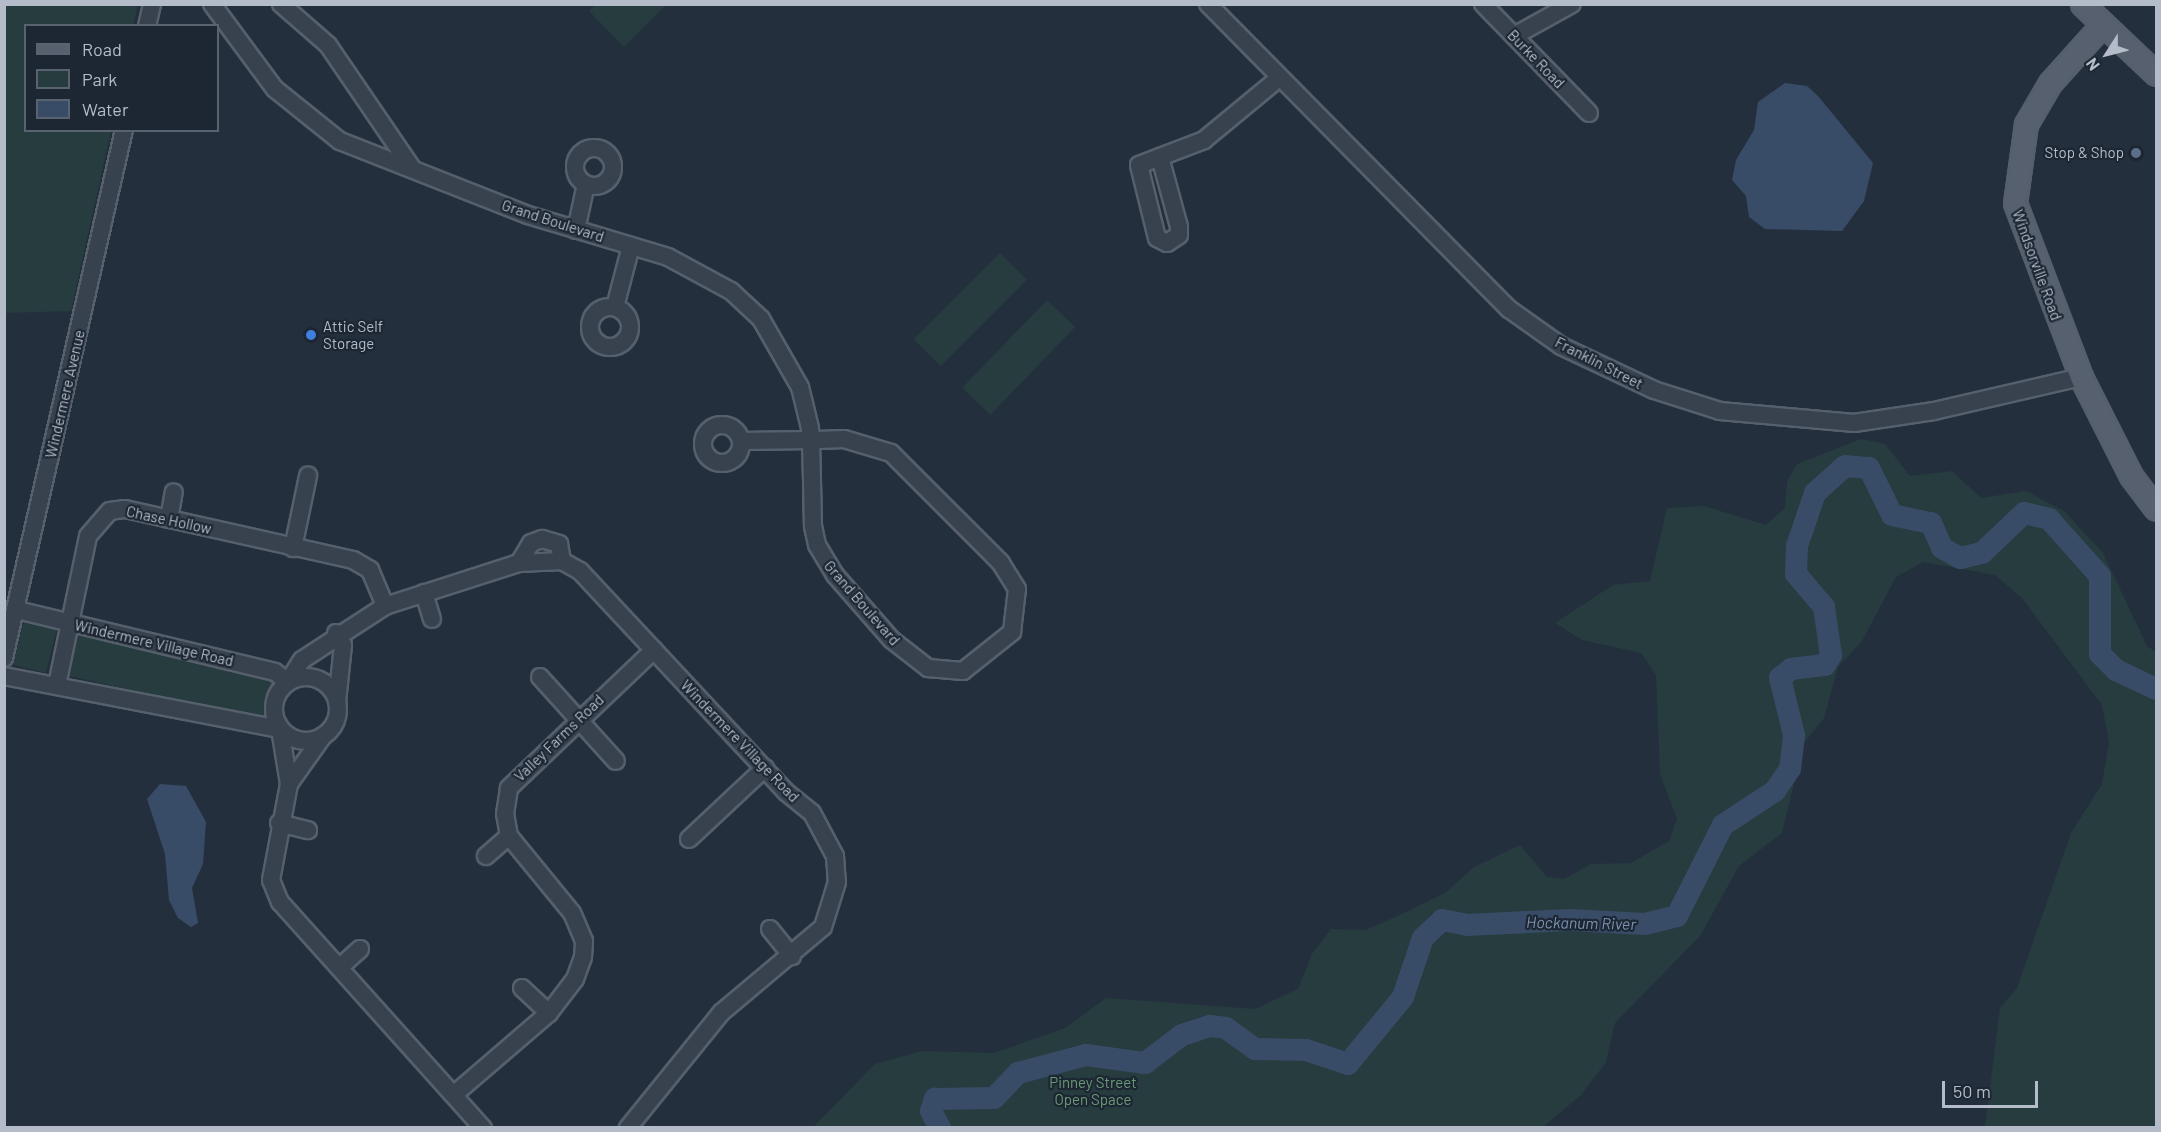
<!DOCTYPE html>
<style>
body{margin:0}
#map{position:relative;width:2161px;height:1132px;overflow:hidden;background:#242f3e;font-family:Barlow,sans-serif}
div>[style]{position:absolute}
.green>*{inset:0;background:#263c3f;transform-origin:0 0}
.water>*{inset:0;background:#394c67}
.river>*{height:22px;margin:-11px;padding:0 11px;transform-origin:11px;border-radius:11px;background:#394c67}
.roads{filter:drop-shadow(2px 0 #565f6c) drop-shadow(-2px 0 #565f6c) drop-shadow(0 2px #565f6c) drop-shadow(0 -2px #565f6c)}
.minor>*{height:16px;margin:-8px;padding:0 8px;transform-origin:8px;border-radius:8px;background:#38414e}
.minor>.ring{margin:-8px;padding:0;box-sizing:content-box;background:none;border:16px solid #38414e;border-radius:50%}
.major>*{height:21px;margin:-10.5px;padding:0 10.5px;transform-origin:10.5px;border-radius:10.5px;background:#56606e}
.dots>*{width:16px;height:16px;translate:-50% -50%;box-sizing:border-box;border:3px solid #1d2633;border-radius:50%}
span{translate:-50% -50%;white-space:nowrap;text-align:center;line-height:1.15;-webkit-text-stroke:4.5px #1d2633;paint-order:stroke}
.street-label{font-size:15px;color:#b4bcc9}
.poi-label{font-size:15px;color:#b4bcc9}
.right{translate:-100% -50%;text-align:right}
.left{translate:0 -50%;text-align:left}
.park-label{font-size:15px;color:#6b9a76}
.water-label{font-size:16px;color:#7c92b1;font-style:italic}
.frame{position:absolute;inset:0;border:6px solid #b4bcc9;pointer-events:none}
.legend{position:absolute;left:24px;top:24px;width:195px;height:108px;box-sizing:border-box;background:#1d2633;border:2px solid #59626f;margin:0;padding:8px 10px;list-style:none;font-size:18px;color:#b4bcc9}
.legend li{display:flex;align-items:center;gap:12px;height:30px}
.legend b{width:30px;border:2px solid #59626f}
.north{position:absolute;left:2077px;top:24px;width:60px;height:60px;-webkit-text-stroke:4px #1d2633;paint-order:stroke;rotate:234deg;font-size:16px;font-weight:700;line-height:24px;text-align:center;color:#b4bcc9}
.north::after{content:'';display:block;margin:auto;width:21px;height:27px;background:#b4bcc9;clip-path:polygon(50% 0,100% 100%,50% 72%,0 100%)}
.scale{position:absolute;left:1942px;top:1081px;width:96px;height:27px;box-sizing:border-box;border:3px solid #b4bcc9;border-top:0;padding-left:8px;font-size:18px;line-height:21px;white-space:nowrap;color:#b4bcc9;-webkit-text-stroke:4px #1d2633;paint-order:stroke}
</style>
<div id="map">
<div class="green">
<i style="clip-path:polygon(596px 4px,666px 4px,666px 5px,624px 47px,589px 11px)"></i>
<i style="clip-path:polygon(4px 5px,138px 5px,133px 25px,26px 26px,26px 130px,111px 131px,71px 311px,5px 313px)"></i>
<i style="left:1000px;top:253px;width:38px;height:122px;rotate:45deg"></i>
<i style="left:1047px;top:300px;width:39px;height:122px;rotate:44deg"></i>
<i style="clip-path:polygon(1861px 439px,1885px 444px,1910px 476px,1952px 471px,1981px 498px,2026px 491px,2064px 511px,2103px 553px,2147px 646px,2156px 652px,2156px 1127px,1985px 1127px,2000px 1008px,2017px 988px,2071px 833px,2102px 784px,2109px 742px,2102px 705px,2022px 598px,1995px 575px,1923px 562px,1896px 577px,1862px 641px,1838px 667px,1824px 718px,1804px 743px,1782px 833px,1739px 866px,1700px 936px,1615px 1023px,1606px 1062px,1581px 1095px,1543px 1127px,813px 1127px,875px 1064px,922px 1051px,994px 1053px,1065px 1028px,1106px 998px,1255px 1009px,1298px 989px,1312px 954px,1331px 929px,1366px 930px,1408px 911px,1445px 893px,1474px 867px,1520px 845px,1547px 877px,1564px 879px,1591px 864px,1631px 863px,1669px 841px,1677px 819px,1660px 774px,1656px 675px,1641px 653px,1582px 640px,1555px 623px,1613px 585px,1650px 581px,1667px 508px,1704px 506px,1766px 525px,1785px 508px,1787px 482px,1797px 464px)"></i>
<i style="left:24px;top:620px;width:34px;height:46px;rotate:14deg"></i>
<i style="left:75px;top:633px;width:203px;height:43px;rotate:13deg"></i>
</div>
<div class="water">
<i style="clip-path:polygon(1785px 83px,1807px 86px,1818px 96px,1873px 163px,1864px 201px,1842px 231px,1765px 229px,1749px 217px,1746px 196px,1732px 180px,1736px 160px,1754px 130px,1758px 102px)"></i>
<i style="clip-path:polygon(160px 784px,186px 786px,206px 822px,203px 864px,192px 888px,198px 923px,191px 927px,178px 918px,169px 900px,165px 854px,147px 799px)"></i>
</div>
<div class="river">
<i style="left:940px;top:1128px;width:19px;rotate:-118deg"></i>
<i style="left:931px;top:1111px;width:13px;rotate:-72deg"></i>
<i style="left:935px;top:1099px;width:59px;rotate:-1deg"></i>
<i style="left:994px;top:1098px;width:35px;rotate:-46deg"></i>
<i style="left:1018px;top:1073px;width:70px;rotate:-14.8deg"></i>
<i style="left:1086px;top:1055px;width:60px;rotate:7.7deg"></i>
<i style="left:1145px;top:1063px;width:46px;rotate:-37.1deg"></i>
<i style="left:1182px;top:1035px;width:29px;rotate:-18deg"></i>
<i style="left:1210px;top:1026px;width:16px;rotate:7deg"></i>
<i style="left:1226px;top:1028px;width:36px;rotate:36deg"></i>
<i style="left:1255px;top:1049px;width:51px;rotate:1.1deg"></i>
<i style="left:1306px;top:1050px;width:44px;rotate:18.4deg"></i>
<i style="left:1348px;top:1064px;width:87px;rotate:-50.6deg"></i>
<i style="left:1403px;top:997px;width:62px;rotate:-71.3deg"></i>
<i style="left:1423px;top:938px;width:26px;rotate:-43deg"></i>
<i style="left:1442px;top:920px;width:25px;rotate:11deg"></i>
<i style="left:1467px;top:925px;width:103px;rotate:-2.8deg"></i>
<i style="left:1570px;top:920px;width:75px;rotate:3.1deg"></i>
<i style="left:1645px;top:924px;width:33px;rotate:-14deg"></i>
<i style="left:1677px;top:916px;width:102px;rotate:-63.2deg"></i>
<i style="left:1723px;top:825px;width:62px;rotate:-33.2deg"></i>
<i style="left:1775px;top:791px;width:27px;rotate:-56deg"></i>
<i style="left:1790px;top:769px;width:34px;rotate:-83deg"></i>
<i style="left:1794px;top:735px;width:59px;rotate:-103.8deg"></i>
<i style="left:1780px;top:678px;width:14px;rotate:-39deg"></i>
<i style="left:1791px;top:669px;width:34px;rotate:-7deg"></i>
<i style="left:1825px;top:665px;width:12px;rotate:-59deg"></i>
<i style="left:1831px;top:655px;width:49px;rotate:-98.3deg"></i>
<i style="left:1824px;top:607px;width:43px;rotate:-130.3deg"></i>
<i style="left:1796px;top:574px;width:28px;rotate:-88deg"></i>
<i style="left:1797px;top:546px;width:56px;rotate:-71.2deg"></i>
<i style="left:1815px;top:493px;width:40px;rotate:-42deg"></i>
<i style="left:1845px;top:466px;width:24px;rotate:5deg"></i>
<i style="left:1869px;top:468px;width:52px;rotate:63.9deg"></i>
<i style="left:1892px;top:515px;width:40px;rotate:12deg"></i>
<i style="left:1931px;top:523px;width:27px;rotate:66deg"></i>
<i style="left:1942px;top:548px;width:21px;rotate:29deg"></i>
<i style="left:1960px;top:558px;width:23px;rotate:-13deg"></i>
<i style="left:1982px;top:553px;width:58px;rotate:-43.6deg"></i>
<i style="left:2024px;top:513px;width:26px;rotate:13deg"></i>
<i style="left:2049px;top:519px;width:76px;rotate:48.2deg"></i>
<i style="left:2100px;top:576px;width:78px;rotate:90deg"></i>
<i style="left:2100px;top:654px;width:23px;rotate:45deg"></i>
<i style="left:2116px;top:670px;width:44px;rotate:25.4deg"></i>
</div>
<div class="roads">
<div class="minor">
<i style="left:212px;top:4px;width:106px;rotate:53.5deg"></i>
<i style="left:275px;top:89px;width:83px;rotate:38.7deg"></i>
<i style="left:340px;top:141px;width:202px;rotate:21.5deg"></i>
<i style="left:528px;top:215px;width:146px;rotate:16.7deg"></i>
<i style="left:668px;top:257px;width:72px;rotate:28.4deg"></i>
<i style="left:731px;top:291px;width:41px;rotate:43deg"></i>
<i style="left:761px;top:319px;width:78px;rotate:60.2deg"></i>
<i style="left:800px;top:387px;width:42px;rotate:76.3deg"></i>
<i style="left:810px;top:428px;width:12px;rotate:85deg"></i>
<i style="left:811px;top:440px;width:40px;rotate:88.6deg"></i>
<i style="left:812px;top:480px;width:46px;rotate:88.8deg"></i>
<i style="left:813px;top:526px;width:19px;rotate:78deg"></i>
<i style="left:817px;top:545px;width:35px;rotate:59deg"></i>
<i style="left:835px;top:575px;width:86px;rotate:48.8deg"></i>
<i style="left:892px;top:640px;width:46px;rotate:37.9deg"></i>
<i style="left:928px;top:668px;width:35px;rotate:5deg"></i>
<i style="left:963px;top:671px;width:63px;rotate:-38.5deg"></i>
<i style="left:1012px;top:632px;width:43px;rotate:-83.4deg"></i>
<i style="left:1017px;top:589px;width:31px;rotate:-122deg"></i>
<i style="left:1001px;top:563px;width:156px;rotate:-135deg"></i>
<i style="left:891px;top:453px;width:49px;rotate:-163.4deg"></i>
<i style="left:844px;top:439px;width:33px;rotate:178deg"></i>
<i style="left:811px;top:440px;width:70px;rotate:179.2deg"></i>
<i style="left:281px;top:4px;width:62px;rotate:41.1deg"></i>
<i style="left:328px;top:45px;width:149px;rotate:55.7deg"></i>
<i style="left:1208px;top:4px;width:429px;rotate:45.4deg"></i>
<i style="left:1509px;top:309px;width:64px;rotate:35.4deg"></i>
<i style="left:1561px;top:346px;width:103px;rotate:25.3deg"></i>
<i style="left:1654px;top:390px;width:69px;rotate:17.7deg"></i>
<i style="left:1720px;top:411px;width:135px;rotate:5.1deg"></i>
<i style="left:1854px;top:423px;width:81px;rotate:-8.5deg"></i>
<i style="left:1934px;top:411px;width:151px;rotate:-13deg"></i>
<i style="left:1483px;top:4px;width:152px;rotate:45.8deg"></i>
<i style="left:147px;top:26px;width:23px;rotate:-77deg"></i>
<i style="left:1514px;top:36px;width:66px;rotate:-28.9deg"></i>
<i class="ring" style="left:575px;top:148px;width:22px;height:22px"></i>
<i style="left:1160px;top:157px;width:73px;rotate:74.8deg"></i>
<i style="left:1179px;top:227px;width:8px;rotate:90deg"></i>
<i style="left:1179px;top:235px;width:14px;rotate:146deg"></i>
<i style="left:1167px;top:243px;width:11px;rotate:-153deg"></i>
<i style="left:1157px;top:238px;width:75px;rotate:-103.9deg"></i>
<i style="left:1139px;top:165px;width:70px;rotate:-21deg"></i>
<i style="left:1204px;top:140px;width:97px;rotate:-39.6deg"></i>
<i style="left:576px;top:230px;width:47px;rotate:-77.7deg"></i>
<i style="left:615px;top:307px;width:63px;rotate:-75.3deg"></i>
<i class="ring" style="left:590px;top:307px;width:24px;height:24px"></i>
<i class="ring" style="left:703px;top:425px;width:22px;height:22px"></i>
<i style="left:169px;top:519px;width:27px;rotate:-80deg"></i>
<i style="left:293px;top:548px;width:74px;rotate:-78.2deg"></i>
<i style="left:519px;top:563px;width:23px;rotate:-59deg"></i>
<i style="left:531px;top:543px;width:12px;rotate:-20deg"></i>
<i style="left:542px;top:539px;width:18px;rotate:16deg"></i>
<i style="left:559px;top:544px;width:17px;rotate:80deg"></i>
<i style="left:424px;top:593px;width:27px;rotate:73deg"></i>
<i style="left:17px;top:610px;width:265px;rotate:13.5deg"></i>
<i style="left:275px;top:672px;width:16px;rotate:38deg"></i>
<i style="left:288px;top:682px;width:26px;rotate:-58deg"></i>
<i style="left:302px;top:660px;width:99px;rotate:-33deg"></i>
<i style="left:385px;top:606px;width:141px;rotate:-17.8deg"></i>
<i style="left:519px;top:563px;width:43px;rotate:-2.7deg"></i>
<i style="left:562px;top:561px;width:21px;rotate:29deg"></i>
<i style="left:580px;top:571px;width:302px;rotate:47deg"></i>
<i style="left:786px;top:792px;width:33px;rotate:39deg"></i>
<i style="left:812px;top:813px;width:49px;rotate:61.9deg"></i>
<i style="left:835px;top:856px;width:26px;rotate:86deg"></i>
<i style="left:837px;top:882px;width:47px;rotate:107.3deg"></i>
<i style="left:823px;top:927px;width:133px;rotate:139.9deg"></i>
<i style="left:721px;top:1013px;width:148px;rotate:129deg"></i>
<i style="left:336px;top:633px;width:14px;rotate:60deg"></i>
<i style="left:343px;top:645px;width:57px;rotate:96deg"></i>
<i style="left:4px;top:658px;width:541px;rotate:-77.2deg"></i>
<i style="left:4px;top:676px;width:281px;rotate:10.9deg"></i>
<i style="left:280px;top:729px;width:56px;rotate:80.7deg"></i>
<i style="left:289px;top:784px;width:98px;rotate:100.6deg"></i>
<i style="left:271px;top:880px;width:24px;rotate:68deg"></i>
<i style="left:280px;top:902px;width:304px;rotate:48.1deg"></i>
<i class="ring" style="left:274px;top:677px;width:48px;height:48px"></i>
<i style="left:540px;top:677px;width:113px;rotate:47.9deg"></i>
<i style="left:57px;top:685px;width:152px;rotate:-78.2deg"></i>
<i style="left:88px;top:536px;width:33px;rotate:-49deg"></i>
<i style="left:110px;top:511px;width:15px;rotate:-8deg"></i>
<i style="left:125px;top:509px;width:234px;rotate:12.6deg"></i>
<i style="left:353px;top:560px;width:20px;rotate:30deg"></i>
<i style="left:370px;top:570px;width:39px;rotate:67deg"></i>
<i style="left:289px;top:784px;width:59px;rotate:-54.7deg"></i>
<i style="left:279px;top:823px;width:30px;rotate:14deg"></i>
<i style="left:689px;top:839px;width:104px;rotate:-43.1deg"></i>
<i style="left:486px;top:856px;width:30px;rotate:-41deg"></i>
<i style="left:770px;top:929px;width:35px;rotate:51deg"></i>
<i style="left:340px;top:967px;width:27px;rotate:-42deg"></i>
<i style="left:522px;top:988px;width:37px;rotate:43deg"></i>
<i style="left:457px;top:1092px;width:121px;rotate:-40.7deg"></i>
<i style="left:549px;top:1013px;width:43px;rotate:-52.6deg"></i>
<i style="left:575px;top:979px;width:23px;rotate:-70deg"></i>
<i style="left:583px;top:957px;width:16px;rotate:-86deg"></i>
<i style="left:584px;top:941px;width:30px;rotate:-113deg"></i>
<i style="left:572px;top:913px;width:99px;rotate:-129.3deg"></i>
<i style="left:509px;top:836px;width:22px;rotate:-100deg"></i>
<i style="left:505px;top:814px;width:26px;rotate:-81deg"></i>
<i style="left:509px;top:788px;width:200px;rotate:-43.6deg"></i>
</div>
<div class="major">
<i style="left:2082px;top:4px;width:102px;rotate:43.4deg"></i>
<i style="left:2103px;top:24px;width:79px;rotate:131.9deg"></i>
<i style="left:2050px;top:83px;width:48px;rotate:120.3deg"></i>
<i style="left:2026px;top:124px;width:80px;rotate:97.9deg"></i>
<i style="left:2015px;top:203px;width:186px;rotate:69.2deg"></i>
<i style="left:2081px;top:377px;width:111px;rotate:63.2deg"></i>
<i style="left:2131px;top:476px;width:41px;rotate:52.9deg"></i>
</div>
</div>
<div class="dots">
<i style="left:2136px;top:153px;background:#5c6f8a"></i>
<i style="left:311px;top:335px;background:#3f7fe0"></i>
</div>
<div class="street-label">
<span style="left:1536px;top:59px;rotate:46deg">Burke Road</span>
<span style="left:553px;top:221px;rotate:18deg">Grand Boulevard</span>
<span style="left:2037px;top:265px;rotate:70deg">Windsorville Road</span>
<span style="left:1599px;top:363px;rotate:27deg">Franklin Street</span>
<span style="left:65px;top:394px;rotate:-77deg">Windermere Avenue</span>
<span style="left:169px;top:520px;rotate:12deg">Chase Hollow</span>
<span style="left:862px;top:603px;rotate:49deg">Grand Boulevard</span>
<span style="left:154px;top:643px;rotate:13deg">Windermere Village Road</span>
<span style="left:559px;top:738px;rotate:-44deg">Valley Farms Road</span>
<span style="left:740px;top:741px;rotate:46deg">Windermere Village Road</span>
</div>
<div class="poi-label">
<span class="right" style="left:2124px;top:153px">Stop &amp; Shop</span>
<span class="left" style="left:323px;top:335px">Attic Self<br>Storage</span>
</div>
<div class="park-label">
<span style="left:1093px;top:1091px">Pinney Street<br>Open Space</span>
</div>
<div class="water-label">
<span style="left:1581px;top:923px;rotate:1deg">Hockanum River</span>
</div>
<div class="frame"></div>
<ul class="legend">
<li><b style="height:8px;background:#56606e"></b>Road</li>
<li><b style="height:16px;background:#263c3f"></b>Park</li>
<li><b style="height:16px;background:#394c67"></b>Water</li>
</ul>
<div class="north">N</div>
<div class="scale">50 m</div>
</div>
